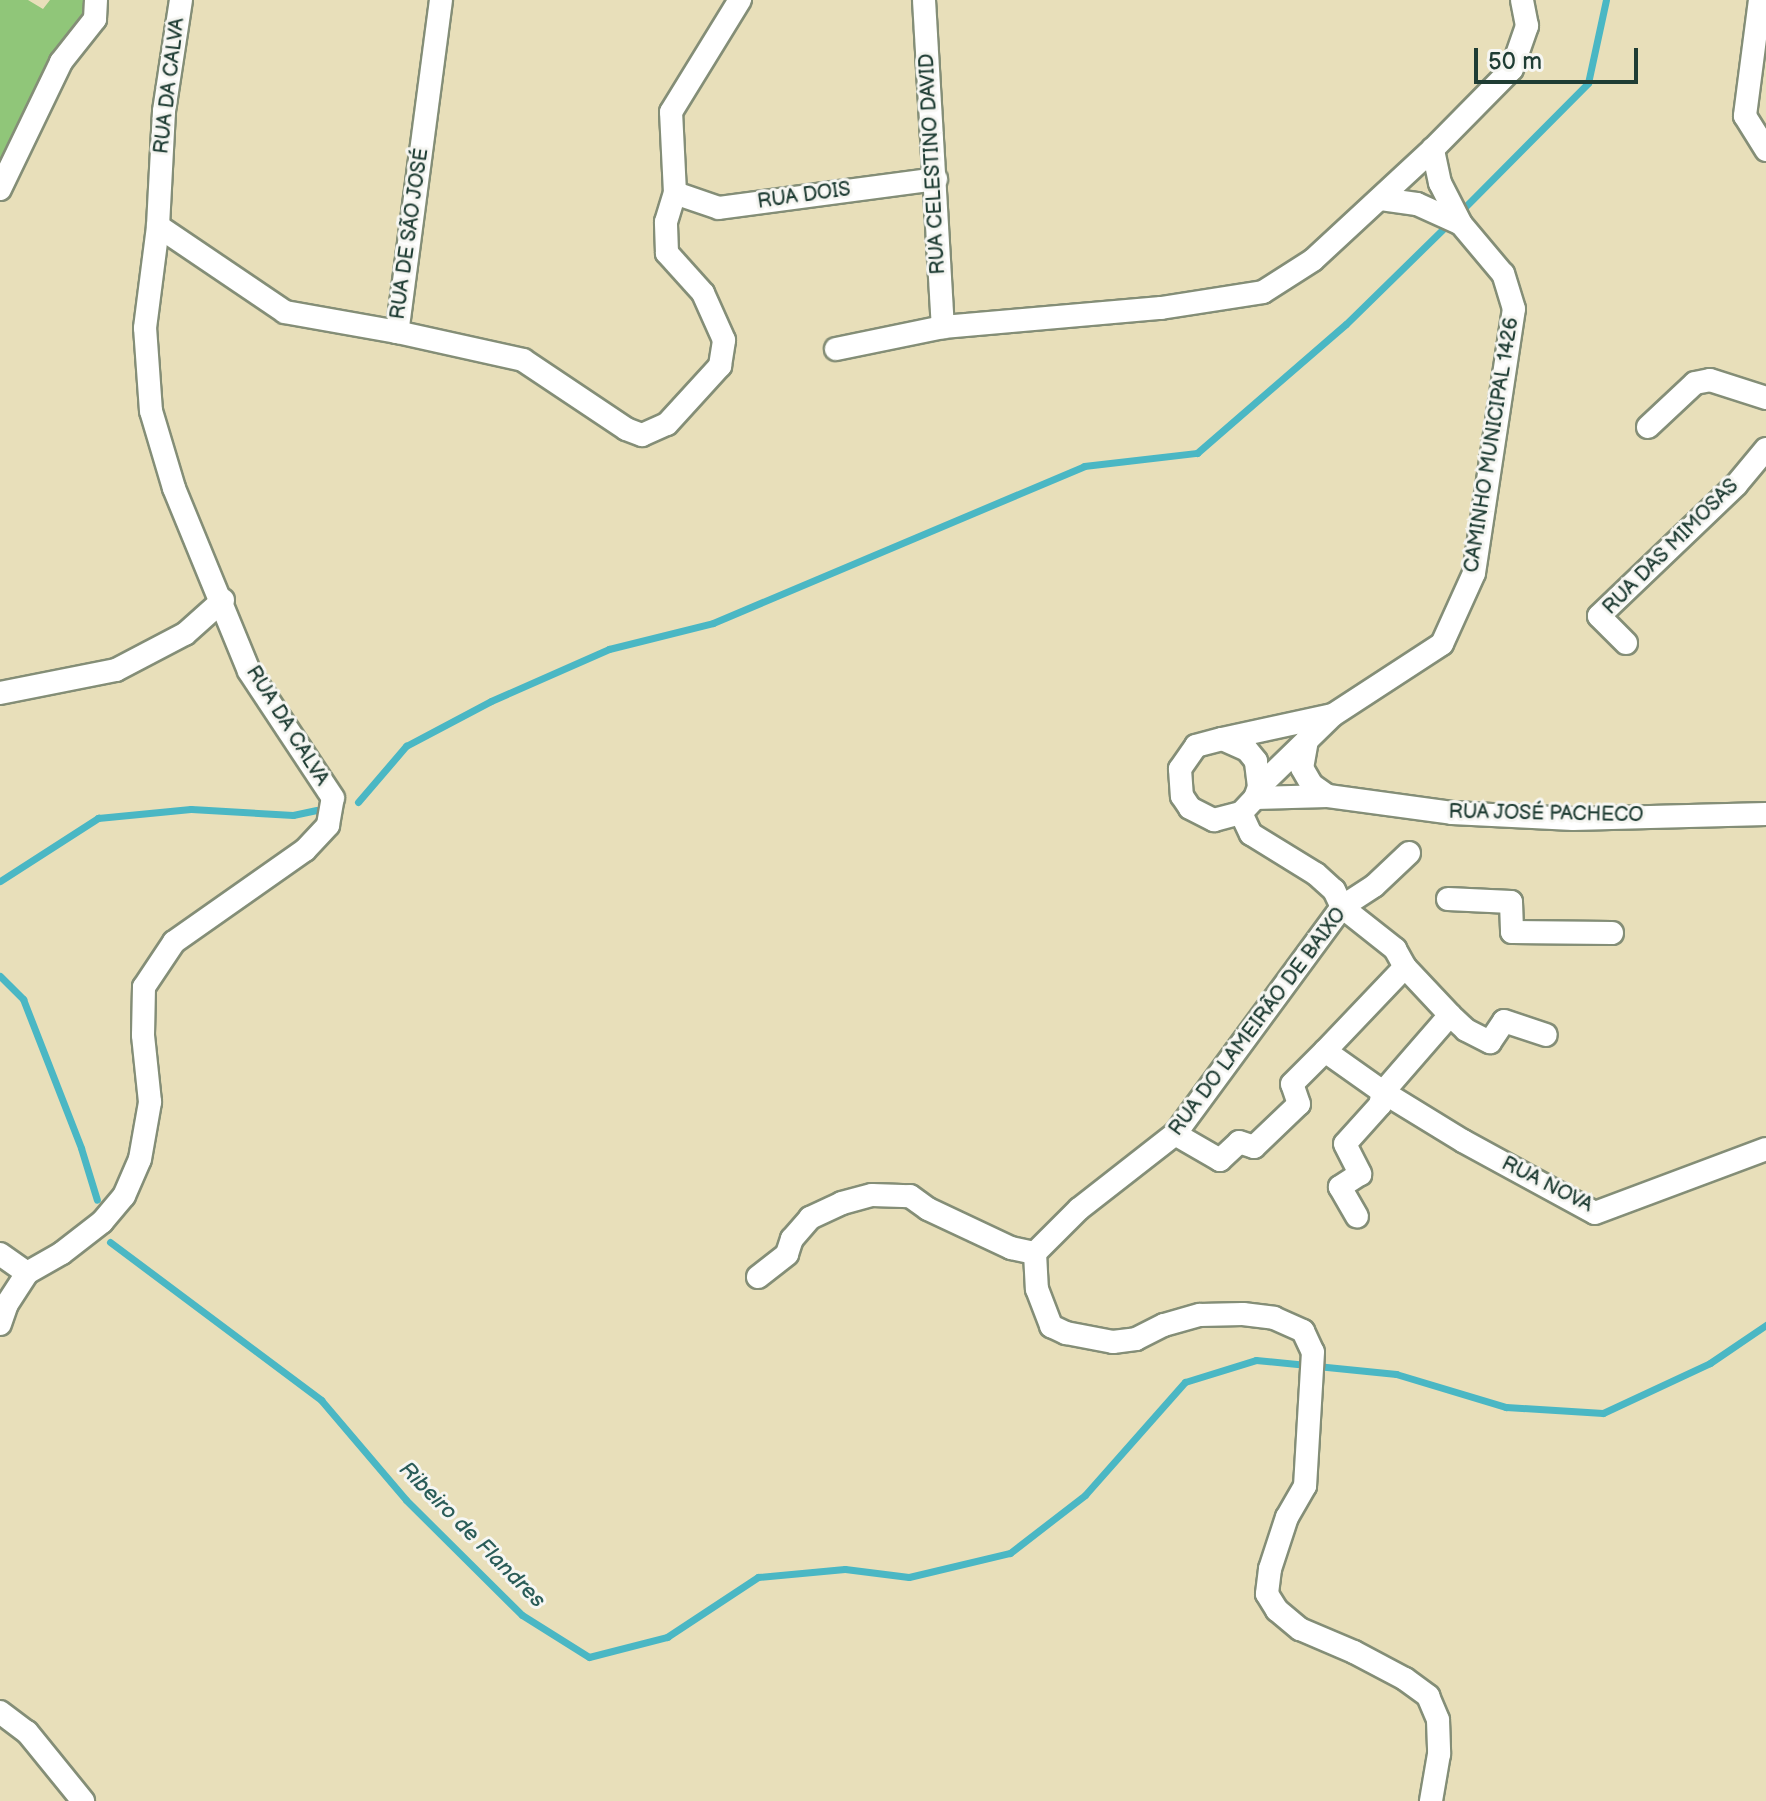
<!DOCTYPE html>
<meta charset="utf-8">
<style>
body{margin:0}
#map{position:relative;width:1766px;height:1801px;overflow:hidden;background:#e8dfba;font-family:"Balsamiq Sans",sans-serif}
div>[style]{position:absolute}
.green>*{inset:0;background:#90c679}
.stream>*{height:7px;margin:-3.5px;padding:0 3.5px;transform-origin:3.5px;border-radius:3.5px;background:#4ab7c4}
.roads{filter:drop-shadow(2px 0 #848e77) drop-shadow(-2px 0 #848e77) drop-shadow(0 2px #848e77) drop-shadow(0 -2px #848e77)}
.street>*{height:22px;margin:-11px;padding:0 11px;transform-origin:11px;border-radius:11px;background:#fff}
span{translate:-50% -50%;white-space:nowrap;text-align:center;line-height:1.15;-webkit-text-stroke:6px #f6f6f2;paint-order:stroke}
.street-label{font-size:20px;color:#1f3d34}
.water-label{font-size:22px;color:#2a5c58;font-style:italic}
.scale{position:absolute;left:1474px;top:48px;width:164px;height:36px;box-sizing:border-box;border:4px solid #1f3d34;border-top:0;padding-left:10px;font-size:24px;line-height:28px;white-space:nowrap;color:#1f3d34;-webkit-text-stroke:6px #f6f6f2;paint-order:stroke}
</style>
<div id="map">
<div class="green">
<i style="clip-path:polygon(0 0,28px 0,43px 9px,50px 0,83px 0,84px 11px,0 162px)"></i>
</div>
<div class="stream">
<i style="left:1462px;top:210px;width:179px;rotate:-45.2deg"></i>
<i style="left:1588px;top:83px;width:85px;rotate:-77.8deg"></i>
<i style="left:358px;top:802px;width:74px;rotate:-49.4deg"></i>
<i style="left:406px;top:746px;width:96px;rotate:-27.9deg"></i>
<i style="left:491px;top:701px;width:129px;rotate:-23.8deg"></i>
<i style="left:609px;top:649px;width:107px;rotate:-14deg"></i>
<i style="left:713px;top:623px;width:403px;rotate:-22.9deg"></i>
<i style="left:1084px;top:466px;width:114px;rotate:-6.6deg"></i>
<i style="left:1197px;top:453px;width:197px;rotate:-40.9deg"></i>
<i style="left:1346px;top:324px;width:139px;rotate:-44.4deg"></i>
<i style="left:0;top:881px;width:117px;rotate:-32.7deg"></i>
<i style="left:98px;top:818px;width:93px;rotate:-5.5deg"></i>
<i style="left:191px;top:809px;width:102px;rotate:3.4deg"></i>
<i style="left:293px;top:815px;width:24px;rotate:-12deg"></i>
<i style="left:0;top:976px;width:33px;rotate:45deg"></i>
<i style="left:23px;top:999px;width:160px;rotate:68.7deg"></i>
<i style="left:81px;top:1148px;width:54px;rotate:72.9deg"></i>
<i style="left:110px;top:1242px;width:264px;rotate:36.8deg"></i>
<i style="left:321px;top:1400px;width:131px;rotate:49.6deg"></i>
<i style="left:406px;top:1500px;width:163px;rotate:44.8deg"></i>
<i style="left:522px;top:1615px;width:79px;rotate:32.1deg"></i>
<i style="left:589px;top:1657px;width:81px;rotate:-14.4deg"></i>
<i style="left:667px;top:1637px;width:109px;rotate:-33.4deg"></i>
<i style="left:758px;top:1577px;width:87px;rotate:-5.3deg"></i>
<i style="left:845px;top:1569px;width:64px;rotate:7.1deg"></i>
<i style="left:909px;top:1577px;width:104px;rotate:-13.4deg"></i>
<i style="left:1010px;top:1553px;width:95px;rotate:-37.7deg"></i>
<i style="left:1085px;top:1495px;width:151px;rotate:-48.5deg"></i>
<i style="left:1185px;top:1382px;width:74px;rotate:-17.2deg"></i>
<i style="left:1256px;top:1360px;width:141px;rotate:5.7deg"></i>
<i style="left:1396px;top:1374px;width:115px;rotate:16.7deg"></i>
<i style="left:1506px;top:1407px;width:97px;rotate:3.5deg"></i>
<i style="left:1603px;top:1413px;width:118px;rotate:-25deg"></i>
<i style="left:1710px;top:1363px;width:68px;rotate:-34.2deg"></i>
</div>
<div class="roads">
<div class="street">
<i style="left:441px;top:0;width:335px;rotate:97.5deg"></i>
<i style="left:397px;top:332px;width:129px;rotate:12.5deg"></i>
<i style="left:523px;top:360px;width:124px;rotate:33.8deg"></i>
<i style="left:626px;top:429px;width:17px;rotate:21deg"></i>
<i style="left:642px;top:435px;width:27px;rotate:-24deg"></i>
<i style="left:667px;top:424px;width:79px;rotate:-47.6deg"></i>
<i style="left:720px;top:366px;width:26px;rotate:-81deg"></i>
<i style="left:724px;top:340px;width:51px;rotate:-114.1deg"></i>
<i style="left:703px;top:293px;width:54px;rotate:-132deg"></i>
<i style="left:667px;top:253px;width:31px;rotate:-92deg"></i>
<i style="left:666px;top:222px;width:30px;rotate:-73deg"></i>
<i style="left:675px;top:193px;width:81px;rotate:-92.8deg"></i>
<i style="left:671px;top:112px;width:132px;rotate:-58.4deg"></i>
<i style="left:924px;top:0;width:328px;rotate:86.7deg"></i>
<i style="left:943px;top:327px;width:219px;rotate:-5deg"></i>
<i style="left:1161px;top:308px;width:103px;rotate:-8.9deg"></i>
<i style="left:1263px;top:292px;width:59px;rotate:-32.6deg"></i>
<i style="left:1313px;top:260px;width:163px;rotate:-42.8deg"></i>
<i style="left:1433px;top:149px;width:112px;rotate:-45.4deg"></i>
<i style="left:1512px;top:69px;width:46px;rotate:-70.8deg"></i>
<i style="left:1527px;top:26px;width:26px;rotate:-101deg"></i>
<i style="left:1760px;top:0;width:117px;rotate:97.4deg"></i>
<i style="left:1745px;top:116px;width:40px;rotate:58deg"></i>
<i style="left:0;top:189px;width:141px;rotate:-64.3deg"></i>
<i style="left:61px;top:62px;width:55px;rotate:-51.7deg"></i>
<i style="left:95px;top:19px;width:19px;rotate:-87deg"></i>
<i style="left:675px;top:193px;width:46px;rotate:18.8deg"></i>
<i style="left:719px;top:208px;width:219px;rotate:-7.6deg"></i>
<i style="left:1381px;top:199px;width:36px;rotate:8deg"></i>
<i style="left:1417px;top:204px;width:48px;rotate:24.4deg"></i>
<i style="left:158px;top:226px;width:153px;rotate:34.1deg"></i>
<i style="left:285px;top:312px;width:114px;rotate:10.1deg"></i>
<i style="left:836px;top:349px;width:109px;rotate:-11.6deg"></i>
<i style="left:1648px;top:427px;width:64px;rotate:-43.1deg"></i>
<i style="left:1695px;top:383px;width:15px;rotate:-11deg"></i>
<i style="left:1710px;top:380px;width:59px;rotate:17.8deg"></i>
<i style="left:1626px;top:643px;width:38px;rotate:-135deg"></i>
<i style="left:1599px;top:616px;width:190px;rotate:-43.7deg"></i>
<i style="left:1736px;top:485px;width:47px;rotate:-50.2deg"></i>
<i style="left:0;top:693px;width:118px;rotate:-11.2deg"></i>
<i style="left:116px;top:670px;width:78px;rotate:-27.6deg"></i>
<i style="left:185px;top:634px;width:51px;rotate:-41.8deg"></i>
<i style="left:1222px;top:739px;width:113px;rotate:-12.3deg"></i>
<i style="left:1307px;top:740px;width:28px;rotate:100deg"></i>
<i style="left:1302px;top:768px;width:20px;rotate:60deg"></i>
<i style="left:1312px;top:785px;width:19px;rotate:35deg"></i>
<i style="left:1259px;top:787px;width:26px;rotate:-97deg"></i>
<i style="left:1256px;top:761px;width:14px;rotate:-129deg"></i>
<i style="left:1247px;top:750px;width:27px;rotate:-156deg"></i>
<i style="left:1222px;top:739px;width:27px;rotate:165deg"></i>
<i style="left:1196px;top:746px;width:28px;rotate:125deg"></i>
<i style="left:1180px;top:769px;width:27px;rotate:86deg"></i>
<i style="left:1182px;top:796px;width:14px;rotate:56deg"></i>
<i style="left:1190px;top:808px;width:27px;rotate:27deg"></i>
<i style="left:1214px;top:820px;width:28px;rotate:-15deg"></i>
<i style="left:1241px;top:813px;width:21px;rotate:-47deg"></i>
<i style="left:1255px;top:798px;width:12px;rotate:-70deg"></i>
<i style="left:1259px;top:787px;width:103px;rotate:-44.2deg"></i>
<i style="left:1333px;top:715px;width:130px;rotate:-33.1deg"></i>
<i style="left:1442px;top:644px;width:78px;rotate:-65.7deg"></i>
<i style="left:1474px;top:573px;width:267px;rotate:-81.4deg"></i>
<i style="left:1514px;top:309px;width:37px;rotate:-107deg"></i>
<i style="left:1503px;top:274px;width:65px;rotate:-130deg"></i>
<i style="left:1461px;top:224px;width:46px;rotate:-117.1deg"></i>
<i style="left:1440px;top:183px;width:35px;rotate:-102deg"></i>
<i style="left:1255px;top:798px;width:73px;rotate:-1.6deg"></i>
<i style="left:1328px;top:796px;width:125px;rotate:7.8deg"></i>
<i style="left:1452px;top:813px;width:121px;rotate:2.8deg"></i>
<i style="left:1573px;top:819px;width:193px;rotate:-1.5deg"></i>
<i style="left:1241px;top:813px;width:23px;rotate:65deg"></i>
<i style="left:1251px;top:834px;width:76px;rotate:31.6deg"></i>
<i style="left:1316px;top:874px;width:24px;rotate:42deg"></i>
<i style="left:1334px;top:890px;width:19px;rotate:65deg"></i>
<i style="left:1342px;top:907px;width:68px;rotate:38.4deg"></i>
<i style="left:1395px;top:949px;width:21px;rotate:61deg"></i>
<i style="left:1409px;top:853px;width:48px;rotate:136.7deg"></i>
<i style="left:1374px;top:886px;width:38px;rotate:147deg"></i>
<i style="left:1342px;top:907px;width:282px;rotate:126.3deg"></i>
<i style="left:1175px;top:1134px;width:122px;rotate:142deg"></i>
<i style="left:1079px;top:1209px;width:62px;rotate:135deg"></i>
<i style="left:1035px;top:1253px;width:36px;rotate:87deg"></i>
<i style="left:1037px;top:1289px;width:40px;rotate:69deg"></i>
<i style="left:1051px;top:1326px;width:17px;rotate:25deg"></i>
<i style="left:1066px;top:1333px;width:48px;rotate:10.8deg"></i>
<i style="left:1113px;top:1342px;width:23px;rotate:-7deg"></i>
<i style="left:1136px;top:1339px;width:31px;rotate:-27deg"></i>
<i style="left:1164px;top:1325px;width:37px;rotate:-16deg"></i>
<i style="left:1200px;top:1315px;width:43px;rotate:-1.3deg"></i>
<i style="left:1243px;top:1314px;width:31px;rotate:7deg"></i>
<i style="left:1274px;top:1318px;width:32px;rotate:24deg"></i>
<i style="left:1303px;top:1331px;width:23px;rotate:65deg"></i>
<i style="left:1313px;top:1352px;width:134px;rotate:93.4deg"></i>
<i style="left:1305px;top:1486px;width:36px;rotate:120deg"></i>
<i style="left:1287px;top:1517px;width:55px;rotate:108.1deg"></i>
<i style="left:1270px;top:1569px;width:25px;rotate:97deg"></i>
<i style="left:1267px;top:1594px;width:19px;rotate:58deg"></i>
<i style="left:1277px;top:1610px;width:30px;rotate:40deg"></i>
<i style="left:1300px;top:1629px;width:59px;rotate:23.1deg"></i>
<i style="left:1354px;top:1652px;width:58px;rotate:27.9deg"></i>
<i style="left:1405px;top:1679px;width:29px;rotate:36deg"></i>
<i style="left:1428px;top:1696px;width:26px;rotate:67deg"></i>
<i style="left:1438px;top:1720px;width:34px;rotate:88deg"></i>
<i style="left:1439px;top:1754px;width:48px;rotate:99.7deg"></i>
<i style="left:1448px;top:899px;width:63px;rotate:2.7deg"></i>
<i style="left:1511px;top:902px;width:30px;rotate:88deg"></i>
<i style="left:1512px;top:932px;width:100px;rotate:0.6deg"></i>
<i style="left:1450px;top:1015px;width:22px;rotate:43deg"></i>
<i style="left:1466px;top:1030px;width:27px;rotate:27deg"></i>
<i style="left:1490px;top:1042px;width:25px;rotate:-56deg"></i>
<i style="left:1504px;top:1021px;width:44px;rotate:18.4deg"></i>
<i style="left:1325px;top:1051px;width:116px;rotate:-46.4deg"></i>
<i style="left:1405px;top:967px;width:66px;rotate:46.8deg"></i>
<i style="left:1450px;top:1015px;width:102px;rotate:131deg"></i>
<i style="left:1383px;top:1092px;width:94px;rotate:31.5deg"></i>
<i style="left:1463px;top:1141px;width:150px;rotate:28.6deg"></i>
<i style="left:1595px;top:1213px;width:183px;rotate:-20.5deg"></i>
<i style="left:1175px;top:1134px;width:52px;rotate:30deg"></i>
<i style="left:1220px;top:1160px;width:26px;rotate:-43deg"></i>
<i style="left:1239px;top:1142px;width:16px;rotate:18deg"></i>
<i style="left:1254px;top:1147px;width:62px;rotate:-43.7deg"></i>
<i style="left:1299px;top:1104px;width:21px;rotate:-109deg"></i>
<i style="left:1292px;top:1084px;width:47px;rotate:-45deg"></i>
<i style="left:1325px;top:1051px;width:71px;rotate:35.3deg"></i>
<i style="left:1383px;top:1092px;width:13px;rotate:103deg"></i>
<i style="left:1380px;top:1105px;width:52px;rotate:131.9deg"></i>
<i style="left:1345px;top:1144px;width:34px;rotate:63deg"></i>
<i style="left:1360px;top:1174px;width:24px;rotate:147deg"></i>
<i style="left:1340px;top:1187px;width:34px;rotate:60deg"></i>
<i style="left:0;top:1254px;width:33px;rotate:35deg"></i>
<i style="left:758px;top:1277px;width:37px;rotate:-38deg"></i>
<i style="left:787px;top:1254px;width:16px;rotate:-72deg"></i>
<i style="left:792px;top:1239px;width:28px;rotate:-49deg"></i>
<i style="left:810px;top:1218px;width:35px;rotate:-25deg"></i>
<i style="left:842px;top:1203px;width:31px;rotate:-15deg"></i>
<i style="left:872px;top:1195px;width:38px;rotate:2deg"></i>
<i style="left:910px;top:1196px;width:22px;rotate:36deg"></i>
<i style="left:928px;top:1209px;width:92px;rotate:25.2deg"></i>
<i style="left:1011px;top:1248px;width:25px;rotate:12deg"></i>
<i style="left:0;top:1324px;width:21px;rotate:-71deg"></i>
<i style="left:7px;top:1304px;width:37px;rotate:-57deg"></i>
<i style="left:27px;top:1273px;width:40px;rotate:-29.7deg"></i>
<i style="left:62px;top:1253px;width:51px;rotate:-37.8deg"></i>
<i style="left:102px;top:1222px;width:34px;rotate:-50deg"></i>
<i style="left:124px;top:1196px;width:40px;rotate:-66.6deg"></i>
<i style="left:140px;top:1159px;width:58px;rotate:-80deg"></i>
<i style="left:150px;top:1102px;width:67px;rotate:-96deg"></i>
<i style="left:143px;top:1035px;width:48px;rotate:-88.8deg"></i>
<i style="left:144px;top:987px;width:54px;rotate:-56.3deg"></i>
<i style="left:174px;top:942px;width:160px;rotate:-35.1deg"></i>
<i style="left:305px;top:850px;width:34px;rotate:-47deg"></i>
<i style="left:328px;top:825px;width:27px;rotate:-80deg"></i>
<i style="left:333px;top:798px;width:152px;rotate:-123.5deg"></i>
<i style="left:249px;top:671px;width:198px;rotate:-112.3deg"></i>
<i style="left:174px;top:488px;width:80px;rotate:-106.6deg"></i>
<i style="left:151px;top:411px;width:83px;rotate:-94.1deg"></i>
<i style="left:145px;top:328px;width:103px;rotate:-82.7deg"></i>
<i style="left:158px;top:226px;width:115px;rotate:-87deg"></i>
<i style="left:164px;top:111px;width:112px;rotate:-81.3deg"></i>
<i style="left:0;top:1712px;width:34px;rotate:37deg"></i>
<i style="left:27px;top:1732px;width:89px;rotate:50.9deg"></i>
</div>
</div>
<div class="street-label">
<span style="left:170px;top:86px;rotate:-83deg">RUA DA CALVA</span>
<span style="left:933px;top:164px;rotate:-93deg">RUA CELESTINO DAVID</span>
<span style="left:804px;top:196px;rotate:-8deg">RUA DOIS</span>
<span style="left:410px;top:234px;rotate:-82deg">RUA DE SÃO JOSÉ</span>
<span style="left:1492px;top:445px;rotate:-81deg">CAMINHO MUNICIPAL 1426</span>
<span style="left:1671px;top:547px;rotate:-45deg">RUA DAS MIMOSAS</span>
<span style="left:287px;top:726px;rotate:58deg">RUA DA CALVA</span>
<span style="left:1546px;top:814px;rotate:1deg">RUA JOSÉ PACHECO</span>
<span style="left:1258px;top:1022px;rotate:-53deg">RUA DO LAMEIRÃO DE BAIXO</span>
<span style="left:1547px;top:1185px;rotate:27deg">RUA NOVA</span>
</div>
<div class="water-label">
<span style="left:472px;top:1535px;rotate:45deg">Ribeiro de Flandres</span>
</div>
<div class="scale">50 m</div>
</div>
